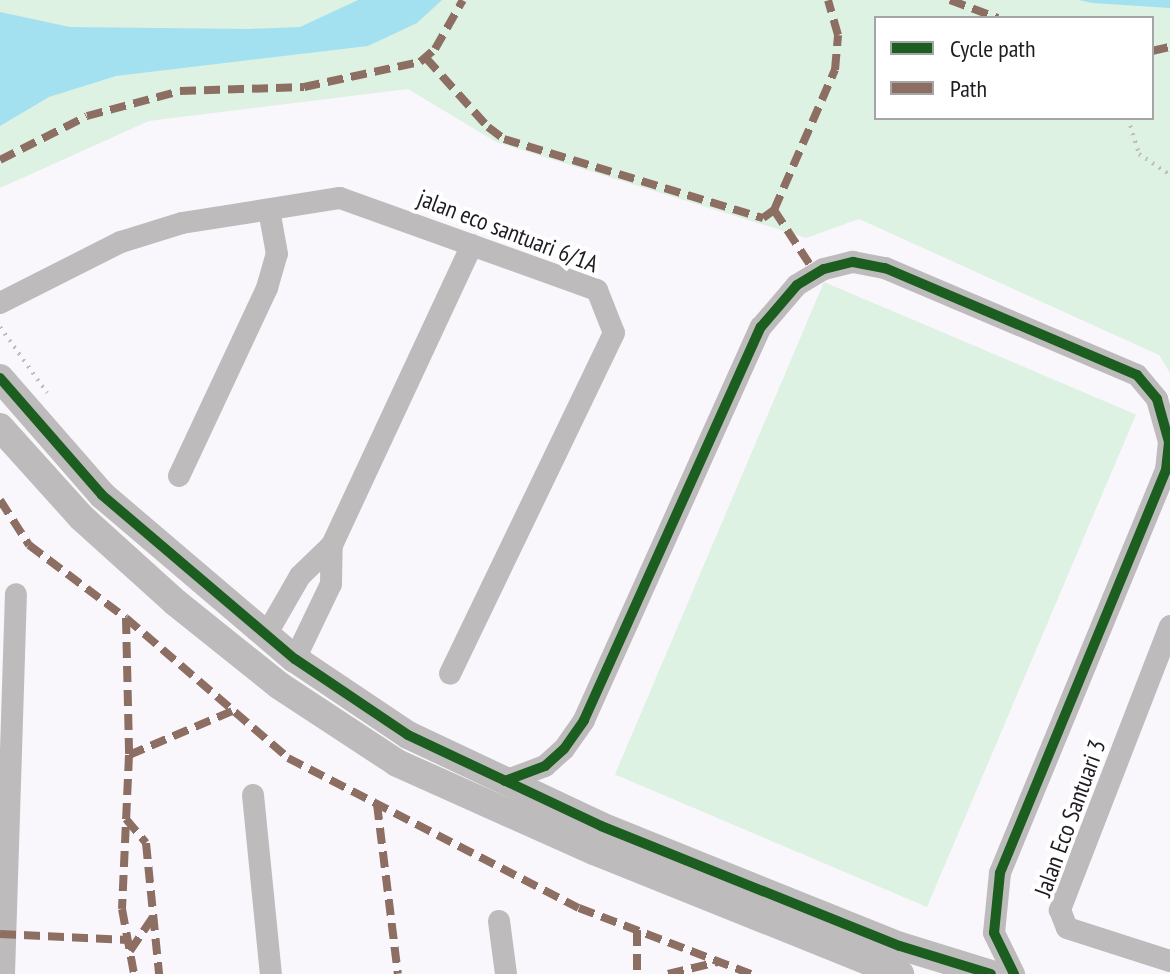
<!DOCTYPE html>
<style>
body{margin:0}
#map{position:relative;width:1170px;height:974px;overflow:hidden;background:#faf7fc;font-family:"PT Sans Narrow",sans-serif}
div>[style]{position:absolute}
.green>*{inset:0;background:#ddf2e2;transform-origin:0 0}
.water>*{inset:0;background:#a4e1f0}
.path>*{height:4px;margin-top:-2px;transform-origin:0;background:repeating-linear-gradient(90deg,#bebcbe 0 2px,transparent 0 8px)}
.minor>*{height:22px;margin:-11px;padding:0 11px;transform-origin:11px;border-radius:11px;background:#bdbbbb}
.tertiary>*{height:28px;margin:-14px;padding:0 14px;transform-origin:14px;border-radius:14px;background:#bdbbbb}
.quiet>*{height:8px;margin-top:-4px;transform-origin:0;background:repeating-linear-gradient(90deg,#8d6e63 0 16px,transparent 0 24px)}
.cycleway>*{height:10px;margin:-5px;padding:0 5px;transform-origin:5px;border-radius:5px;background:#1b5e20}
span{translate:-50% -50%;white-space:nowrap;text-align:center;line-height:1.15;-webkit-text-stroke:8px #fff;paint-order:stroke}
.street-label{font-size:24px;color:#1f1b21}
.legend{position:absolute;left:874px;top:16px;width:280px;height:104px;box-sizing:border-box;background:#fff;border:2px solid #a5a4a6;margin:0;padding:10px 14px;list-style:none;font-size:24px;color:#1f1b21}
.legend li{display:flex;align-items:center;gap:16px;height:40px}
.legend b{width:40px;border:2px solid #a5a4a6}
</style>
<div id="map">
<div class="green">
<i style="clip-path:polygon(evenodd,0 0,1170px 0,1170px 373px,1159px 355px,859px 219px,806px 238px,496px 142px,408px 89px,149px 121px,0 188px,0 0,876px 18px,1152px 18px,1152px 118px,876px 118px,876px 18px)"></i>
<i style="left:824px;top:282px;width:339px;height:535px;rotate:23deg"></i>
</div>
<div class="water">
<i style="clip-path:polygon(358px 0,442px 0,417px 23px,368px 46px,116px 76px,49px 97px,0 126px,0 12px,70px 27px,248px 29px,300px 27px)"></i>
<i style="clip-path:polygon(1079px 0,1170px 0,1170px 8px,1092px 3px)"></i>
</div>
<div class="path">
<i style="left:1128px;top:118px;width:38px;rotate:73deg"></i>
<i style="left:1139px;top:154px;width:37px;rotate:34deg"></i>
<i style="left:0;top:327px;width:81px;rotate:54.5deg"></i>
</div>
<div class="minor">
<i style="left:0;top:303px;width:136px;rotate:-26.8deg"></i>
<i style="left:121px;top:242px;width:64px;rotate:-17.3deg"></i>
<i style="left:182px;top:223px;width:160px;rotate:-9deg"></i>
<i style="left:340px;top:198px;width:273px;rotate:19.7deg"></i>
<i style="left:597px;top:290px;width:46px;rotate:68.4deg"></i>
<i style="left:614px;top:333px;width:378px;rotate:115.7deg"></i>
<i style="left:179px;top:476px;width:208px;rotate:-64.9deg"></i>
<i style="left:267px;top:288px;width:35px;rotate:-74deg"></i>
<i style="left:277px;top:254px;width:45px;rotate:-100.3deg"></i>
<i style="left:1170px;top:626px;width:305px;rotate:111.2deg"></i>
<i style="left:1060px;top:910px;width:19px;rotate:69deg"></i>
<i style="left:1067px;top:928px;width:108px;rotate:17.8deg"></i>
<i style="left:266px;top:635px;width:68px;rotate:-60deg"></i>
<i style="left:300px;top:576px;width:45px;rotate:-44.1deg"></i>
<i style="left:295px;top:659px;width:83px;rotate:-64.4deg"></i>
<i style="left:331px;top:584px;width:39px;rotate:-89deg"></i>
<i style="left:332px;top:545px;width:331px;rotate:-65deg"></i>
<i style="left:505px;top:781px;width:43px;rotate:-20.6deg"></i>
<i style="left:545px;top:766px;width:25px;rotate:-42deg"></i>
<i style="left:564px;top:749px;width:35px;rotate:-55deg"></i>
<i style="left:584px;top:720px;width:431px;rotate:-65.8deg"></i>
<i style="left:761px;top:327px;width:55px;rotate:-49.4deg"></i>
<i style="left:797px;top:285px;width:31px;rotate:-31deg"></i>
<i style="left:824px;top:269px;width:30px;rotate:-14deg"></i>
<i style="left:853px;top:262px;width:33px;rotate:11deg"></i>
<i style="left:885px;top:268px;width:274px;rotate:23deg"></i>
<i style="left:1137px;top:375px;width:31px;rotate:50deg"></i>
<i style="left:1157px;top:399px;width:45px;rotate:74.4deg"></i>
<i style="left:1169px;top:442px;width:28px;rotate:96deg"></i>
<i style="left:1166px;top:470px;width:436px;rotate:112.4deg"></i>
<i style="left:1000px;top:873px;width:60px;rotate:95.7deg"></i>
<i style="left:994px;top:933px;width:46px;rotate:64deg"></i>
<i style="left:253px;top:795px;width:180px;rotate:84.3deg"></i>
<i style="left:499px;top:921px;width:53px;rotate:82.5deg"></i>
<i style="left:4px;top:974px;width:380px;rotate:-88.2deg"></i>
</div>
<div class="tertiary">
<i style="left:0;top:378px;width:155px;rotate:48.9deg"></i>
<i style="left:102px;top:495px;width:253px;rotate:40.4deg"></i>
<i style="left:295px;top:659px;width:136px;rotate:33.9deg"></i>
<i style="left:408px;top:735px;width:213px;rotate:25.2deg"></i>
<i style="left:601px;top:826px;width:322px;rotate:21.9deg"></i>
<i style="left:900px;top:946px;width:95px;rotate:17.1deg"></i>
<i style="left:0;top:427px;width:121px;rotate:48deg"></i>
<i style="left:81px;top:517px;width:127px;rotate:42.1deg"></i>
<i style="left:175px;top:602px;width:134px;rotate:38.7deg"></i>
<i style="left:280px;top:686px;width:140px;rotate:33.3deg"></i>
<i style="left:397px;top:763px;width:216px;rotate:24.1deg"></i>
<i style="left:594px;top:851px;width:330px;rotate:21.9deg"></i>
</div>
<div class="quiet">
<i style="left:950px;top:0;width:51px;rotate:20.6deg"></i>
<i style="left:1152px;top:51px;width:18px;rotate:-13deg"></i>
<i style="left:426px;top:58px;width:93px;rotate:48.1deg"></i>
<i style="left:488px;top:127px;width:20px;rotate:37deg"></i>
<i style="left:504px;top:139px;width:271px;rotate:17deg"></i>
<i style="left:763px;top:218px;width:14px;rotate:-36deg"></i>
<i style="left:774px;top:210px;width:153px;rotate:-66.5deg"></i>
<i style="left:835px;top:70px;width:35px;rotate:-85deg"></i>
<i style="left:838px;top:35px;width:36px;rotate:-106deg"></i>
<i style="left:0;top:160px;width:97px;rotate:-26.8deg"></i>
<i style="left:87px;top:116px;width:96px;rotate:-15deg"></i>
<i style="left:180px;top:91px;width:124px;rotate:-1.8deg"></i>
<i style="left:304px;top:87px;width:119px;rotate:-12.2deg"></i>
<i style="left:420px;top:62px;width:20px;rotate:-41deg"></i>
<i style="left:435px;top:49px;width:56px;rotate:-60.3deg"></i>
<i style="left:774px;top:210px;width:77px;rotate:56.7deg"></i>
<i style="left:0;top:500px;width:54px;rotate:57.2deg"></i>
<i style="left:29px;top:545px;width:121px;rotate:37deg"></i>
<i style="left:126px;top:618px;width:214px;rotate:40.8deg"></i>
<i style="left:288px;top:758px;width:327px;rotate:27.3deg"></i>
<i style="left:579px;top:908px;width:184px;rotate:21deg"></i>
<i style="left:126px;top:618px;width:137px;rotate:88.7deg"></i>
<i style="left:129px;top:755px;width:154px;rotate:92.6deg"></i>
<i style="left:122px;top:909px;width:66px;rotate:79.5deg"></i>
<i style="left:129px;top:755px;width:112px;rotate:-23.1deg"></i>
<i style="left:377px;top:804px;width:171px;rotate:83deg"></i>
<i style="left:126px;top:819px;width:31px;rotate:50deg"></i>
<i style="left:146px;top:843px;width:132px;rotate:84.3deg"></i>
<i style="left:637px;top:930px;width:44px;rotate:90deg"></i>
<i style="left:0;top:934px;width:128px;rotate:2.7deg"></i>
<i style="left:130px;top:951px;width:41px;rotate:-55.9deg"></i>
<i style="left:668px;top:974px;width:51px;rotate:-13.5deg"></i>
</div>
<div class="cycleway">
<i style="left:0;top:378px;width:155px;rotate:48.9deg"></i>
<i style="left:102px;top:495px;width:253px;rotate:40.4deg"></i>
<i style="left:295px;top:659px;width:136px;rotate:33.9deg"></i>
<i style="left:408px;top:735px;width:213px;rotate:25.2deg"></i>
<i style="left:601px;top:826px;width:322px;rotate:21.9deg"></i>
<i style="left:900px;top:946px;width:95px;rotate:17.1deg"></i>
<i style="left:505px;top:781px;width:43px;rotate:-20.6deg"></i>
<i style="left:545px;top:766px;width:25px;rotate:-42deg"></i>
<i style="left:564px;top:749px;width:35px;rotate:-55deg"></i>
<i style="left:584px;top:720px;width:431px;rotate:-65.8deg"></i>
<i style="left:761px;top:327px;width:55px;rotate:-49.4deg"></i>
<i style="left:797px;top:285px;width:31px;rotate:-31deg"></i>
<i style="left:824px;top:269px;width:30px;rotate:-14deg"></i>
<i style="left:853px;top:262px;width:33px;rotate:11deg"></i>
<i style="left:885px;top:268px;width:274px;rotate:23deg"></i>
<i style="left:1137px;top:375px;width:31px;rotate:50deg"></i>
<i style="left:1157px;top:399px;width:45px;rotate:74.4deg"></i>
<i style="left:1169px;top:442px;width:28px;rotate:96deg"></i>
<i style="left:1166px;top:470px;width:436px;rotate:112.4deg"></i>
<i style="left:1000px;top:873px;width:60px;rotate:95.7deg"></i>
<i style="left:994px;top:933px;width:46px;rotate:64deg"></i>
</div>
<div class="street-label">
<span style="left:508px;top:231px;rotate:21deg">jalan eco santuari 6/1A</span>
<span style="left:1070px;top:818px;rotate:-70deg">Jalan Eco Santuari 3</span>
</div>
<ul class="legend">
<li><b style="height:10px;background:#1b5e20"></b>Cycle path</li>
<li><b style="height:10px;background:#8d6e63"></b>Path</li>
</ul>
</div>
